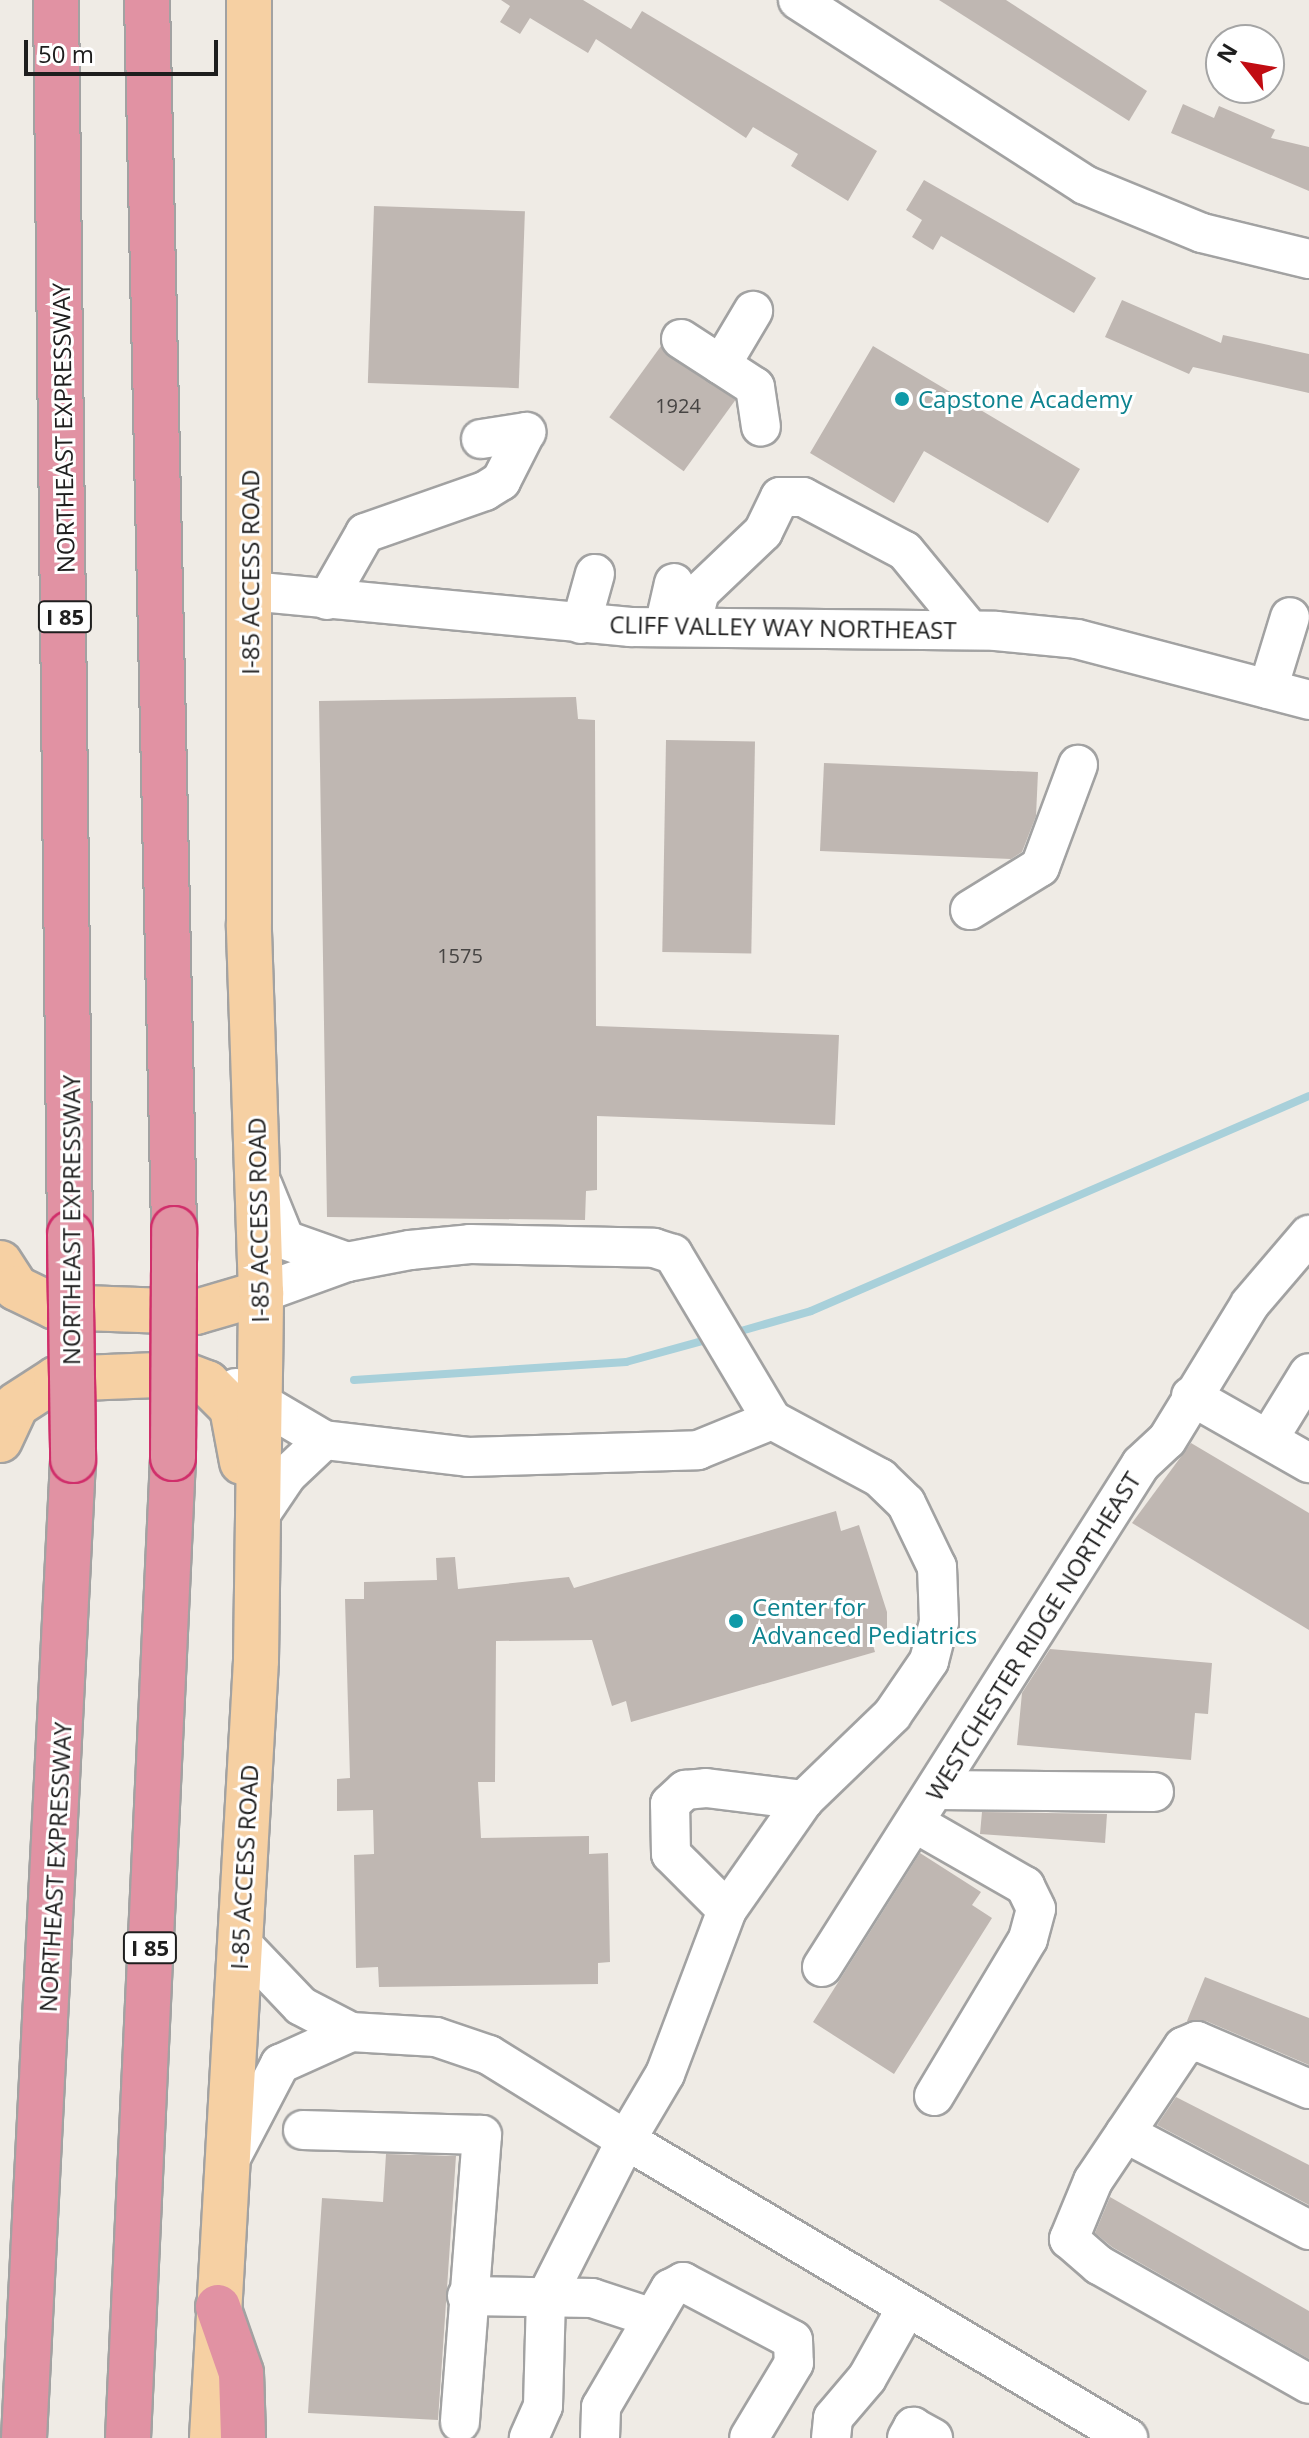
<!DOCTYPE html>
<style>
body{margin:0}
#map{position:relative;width:1309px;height:2438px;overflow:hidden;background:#efebe5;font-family:"Open Sans",sans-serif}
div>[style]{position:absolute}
.stream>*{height:8px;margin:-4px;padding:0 4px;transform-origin:4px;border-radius:4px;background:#a8d0da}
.building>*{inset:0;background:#bfb7b2;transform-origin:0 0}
.roads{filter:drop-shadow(2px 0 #a2a2a2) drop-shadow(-2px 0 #a2a2a2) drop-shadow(0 2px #a2a2a2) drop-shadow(0 -2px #a2a2a2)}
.minor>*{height:38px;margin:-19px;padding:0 19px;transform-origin:19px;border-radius:19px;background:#fff}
.major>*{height:44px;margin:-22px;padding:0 22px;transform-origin:22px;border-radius:22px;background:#f6d0a3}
.highway>*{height:44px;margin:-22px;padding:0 22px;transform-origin:22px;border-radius:22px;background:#e192a3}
.bridges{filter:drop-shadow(2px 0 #d02f6b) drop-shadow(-2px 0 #d02f6b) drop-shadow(0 2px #d02f6b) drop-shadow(0 -2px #d02f6b)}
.highway-bridge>*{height:44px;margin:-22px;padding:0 22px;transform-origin:22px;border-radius:22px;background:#e192a3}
.dots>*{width:22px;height:22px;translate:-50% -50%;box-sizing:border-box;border:4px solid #fff;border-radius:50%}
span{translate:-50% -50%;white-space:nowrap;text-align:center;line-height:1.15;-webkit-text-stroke:6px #fff;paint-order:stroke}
.number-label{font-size:20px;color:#464443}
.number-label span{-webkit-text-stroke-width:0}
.shield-label span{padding:2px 6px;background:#fff;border:2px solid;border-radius:6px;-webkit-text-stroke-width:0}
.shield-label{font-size:22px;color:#1e1e1e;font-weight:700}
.culture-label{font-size:24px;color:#0d838f}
.left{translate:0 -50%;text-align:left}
.street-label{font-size:24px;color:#1e1e1e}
.north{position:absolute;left:1205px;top:24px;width:80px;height:80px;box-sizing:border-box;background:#fff;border:2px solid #a5a5a5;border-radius:50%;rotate:301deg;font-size:22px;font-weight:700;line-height:32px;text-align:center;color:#1e1e1e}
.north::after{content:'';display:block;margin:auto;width:28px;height:36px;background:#c10c12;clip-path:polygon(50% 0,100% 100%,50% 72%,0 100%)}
.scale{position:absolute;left:24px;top:40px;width:194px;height:36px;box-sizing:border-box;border:4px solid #1e1e1e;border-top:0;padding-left:10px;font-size:24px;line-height:28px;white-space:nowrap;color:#1e1e1e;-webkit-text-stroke:6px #fff;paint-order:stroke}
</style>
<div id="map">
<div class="stream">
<i style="left:734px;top:1333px;width:80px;rotate:-15.9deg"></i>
<i style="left:811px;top:1311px;width:542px;rotate:-23.35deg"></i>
<i style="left:354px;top:1380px;width:273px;rotate:-3.8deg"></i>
<i style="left:626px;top:1362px;width:90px;rotate:-15.4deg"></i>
</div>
<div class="building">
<i style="clip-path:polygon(501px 0,583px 0,631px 29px,642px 11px,877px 151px,848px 201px,791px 166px,798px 154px,753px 127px,746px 138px,596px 39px,588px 53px,530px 18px,520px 34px,500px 22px,510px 6px)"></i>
<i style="clip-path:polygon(939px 0,1006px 0,1147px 91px,1129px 121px)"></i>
<i style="clip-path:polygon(1183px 104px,1214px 118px,1219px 106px,1275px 130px,1271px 138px,1309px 147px,1309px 191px,1171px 133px)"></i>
<i style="clip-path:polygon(924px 180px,1096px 278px,1074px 313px,941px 236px,933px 250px,912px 237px,922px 220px,906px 210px)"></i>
<i style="left:374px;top:206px;width:151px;height:177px;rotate:2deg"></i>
<i style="clip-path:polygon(1122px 300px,1221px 343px,1223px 335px,1309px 354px,1309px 393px,1193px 367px,1189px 374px,1105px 337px)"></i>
<i style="left:661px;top:346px;width:92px;height:88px;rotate:36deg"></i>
<i style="clip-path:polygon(873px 346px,1080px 469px,1048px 523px,924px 451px,894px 503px,810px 453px)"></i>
<i style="clip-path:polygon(576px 697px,578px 719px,595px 720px,596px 1026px,839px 1035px,835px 1125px,597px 1116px,597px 1190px,586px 1191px,585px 1220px,327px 1217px,319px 701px)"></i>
<i style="left:666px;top:740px;width:89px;height:212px;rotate:1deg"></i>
<i style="clip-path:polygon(824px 763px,1038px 772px,1036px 816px,1022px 852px,1011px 859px,820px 851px)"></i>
<i style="clip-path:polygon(1191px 1443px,1309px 1513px,1309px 1630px,1132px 1523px)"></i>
<i style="clip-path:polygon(836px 1511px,841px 1531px,859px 1525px,887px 1612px,887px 1629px,870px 1635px,875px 1652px,631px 1722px,626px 1701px,612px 1706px,592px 1640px,496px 1641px,495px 1782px,478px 1782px,481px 1838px,589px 1836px,589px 1854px,608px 1853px,610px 1962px,598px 1963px,598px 1984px,379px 1987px,378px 1967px,356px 1968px,354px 1855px,374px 1854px,373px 1810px,337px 1811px,337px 1779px,350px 1778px,345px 1599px,364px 1599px,364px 1582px,437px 1580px,436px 1558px,455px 1557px,458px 1589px,569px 1577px,574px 1588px)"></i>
<i style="clip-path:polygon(1050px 1649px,1212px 1663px,1208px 1714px,1195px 1713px,1191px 1760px,1017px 1745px,1022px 1693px)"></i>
<i style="clip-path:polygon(982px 1812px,1107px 1814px,1105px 1843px,980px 1834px)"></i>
<i style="clip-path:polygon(920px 1853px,981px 1892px,972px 1905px,992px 1918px,894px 2074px,813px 2022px)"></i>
<i style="clip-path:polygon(1205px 1977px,1309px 2018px,1309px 2065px,1206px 2021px,1187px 2021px)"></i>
<i style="clip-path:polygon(1176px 2097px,1309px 2165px,1309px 2205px,1157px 2125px)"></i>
<i style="clip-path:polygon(386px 2154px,456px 2156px,438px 2420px,308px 2413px,322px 2198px,383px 2202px)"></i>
<i style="clip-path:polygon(1110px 2197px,1309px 2311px,1309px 2359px,1112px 2247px,1095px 2233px)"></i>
</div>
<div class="roads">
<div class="minor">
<i style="left:798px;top:0;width:341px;rotate:32.8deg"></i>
<i style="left:1085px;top:185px;width:126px;rotate:22.3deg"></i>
<i style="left:1202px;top:233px;width:110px;rotate:13.7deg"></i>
<i style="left:681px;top:339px;width:88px;rotate:33deg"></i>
<i style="left:755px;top:387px;width:40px;rotate:81.5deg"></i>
<i style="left:721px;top:365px;width:63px;rotate:-59.3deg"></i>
<i style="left:481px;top:439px;width:46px;rotate:-8.8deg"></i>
<i style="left:250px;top:591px;width:382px;rotate:5.4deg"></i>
<i style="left:630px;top:627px;width:366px;rotate:0.6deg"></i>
<i style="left:996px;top:631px;width:81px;rotate:5.6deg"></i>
<i style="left:1077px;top:639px;width:240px;rotate:14.7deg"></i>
<i style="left:327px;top:600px;width:77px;rotate:-60.4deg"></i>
<i style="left:365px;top:533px;width:127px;rotate:-19.3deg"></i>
<i style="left:485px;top:491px;width:19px;rotate:-32deg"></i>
<i style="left:501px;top:481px;width:55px;rotate:-63deg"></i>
<i style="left:581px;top:624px;width:52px;rotate:-74.4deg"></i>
<i style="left:664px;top:627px;width:45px;rotate:-77.2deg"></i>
<i style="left:691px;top:627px;width:36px;rotate:-76deg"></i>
<i style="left:700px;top:592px;width:87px;rotate:-43.6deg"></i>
<i style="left:763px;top:532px;width:39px;rotate:-64deg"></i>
<i style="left:780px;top:497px;width:23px"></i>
<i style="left:803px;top:497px;width:115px;rotate:27.9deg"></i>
<i style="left:905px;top:551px;width:102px;rotate:50.6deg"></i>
<i style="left:1268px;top:689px;width:75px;rotate:-73deg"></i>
<i style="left:970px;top:910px;width:82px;rotate:-31.6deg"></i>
<i style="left:1040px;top:867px;width:109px;rotate:-69.6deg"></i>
<i style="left:263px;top:1186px;width:58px;rotate:67.8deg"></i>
<i style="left:285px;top:1240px;width:66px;rotate:19.5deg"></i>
<i style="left:261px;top:1293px;width:91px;rotate:-19.8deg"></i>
<i style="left:347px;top:1262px;width:64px;rotate:-10.8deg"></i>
<i style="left:410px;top:1250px;width:60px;rotate:-5.7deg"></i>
<i style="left:470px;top:1244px;width:184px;rotate:1.2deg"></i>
<i style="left:654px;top:1248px;width:20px;rotate:18deg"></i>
<i style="left:673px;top:1254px;width:193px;rotate:59.2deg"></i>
<i style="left:236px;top:1388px;width:102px;rotate:30.6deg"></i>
<i style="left:324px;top:1440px;width:145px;rotate:6.7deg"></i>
<i style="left:468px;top:1457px;width:230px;rotate:-1.7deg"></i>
<i style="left:698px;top:1450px;width:80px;rotate:-22.1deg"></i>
<i style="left:772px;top:1420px;width:123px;rotate:28.2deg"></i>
<i style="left:880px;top:1478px;width:36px;rotate:44deg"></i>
<i style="left:906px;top:1503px;width:71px;rotate:64.2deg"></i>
<i style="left:937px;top:1567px;width:55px;rotate:87.9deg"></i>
<i style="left:939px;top:1622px;width:40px;rotate:104.4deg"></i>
<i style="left:929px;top:1661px;width:65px;rotate:124.4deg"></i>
<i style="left:892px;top:1715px;width:122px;rotate:136deg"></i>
<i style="left:804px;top:1800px;width:134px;rotate:125deg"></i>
<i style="left:727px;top:1910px;width:175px;rotate:110.7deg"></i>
<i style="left:665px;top:2074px;width:77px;rotate:120.6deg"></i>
<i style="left:626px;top:2140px;width:584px;rotate:30.69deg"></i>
<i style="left:1191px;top:1396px;width:136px;rotate:29.6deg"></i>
<i style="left:1269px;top:1438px;width:76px;rotate:-58.4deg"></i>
<i style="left:258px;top:1518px;width:52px;rotate:-56deg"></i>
<i style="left:287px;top:1475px;width:51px;rotate:-43.4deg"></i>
<i style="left:938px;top:1790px;width:216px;rotate:0.5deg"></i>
<i style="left:915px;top:1823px;width:127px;rotate:29.8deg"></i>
<i style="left:1025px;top:1886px;width:25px;rotate:64deg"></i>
<i style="left:1036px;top:1909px;width:31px;rotate:105deg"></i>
<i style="left:1028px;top:1939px;width:183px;rotate:120.9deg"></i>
<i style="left:727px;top:1910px;width:79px;rotate:-135deg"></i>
<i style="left:671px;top:1854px;width:50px;rotate:-91.1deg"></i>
<i style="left:670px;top:1804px;width:21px;rotate:-43deg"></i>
<i style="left:685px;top:1790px;width:21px;rotate:-5deg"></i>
<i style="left:706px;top:1788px;width:99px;rotate:7deg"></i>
<i style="left:240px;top:1942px;width:88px;rotate:46.4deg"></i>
<i style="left:301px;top:2006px;width:56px;rotate:27.5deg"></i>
<i style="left:822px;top:1967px;width:596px;rotate:-57.62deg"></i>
<i style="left:1141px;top:1464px;width:35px;rotate:-43deg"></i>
<i style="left:1167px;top:1440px;width:159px;rotate:-58.6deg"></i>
<i style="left:1250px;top:1304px;width:91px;rotate:-49.5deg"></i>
<i style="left:1309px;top:2089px;width:122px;rotate:-156.8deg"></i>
<i style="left:1197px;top:2041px;width:15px;rotate:157deg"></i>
<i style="left:1183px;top:2047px;width:161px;rotate:123.9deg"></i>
<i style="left:1093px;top:2181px;width:63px;rotate:112.5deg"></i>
<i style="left:1069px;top:2239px;width:40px;rotate:41deg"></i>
<i style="left:1099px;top:2265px;width:241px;rotate:29.5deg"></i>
<i style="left:303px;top:2130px;width:179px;rotate:1.6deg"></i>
<i style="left:482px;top:2135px;width:288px;rotate:94.4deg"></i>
<i style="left:1125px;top:2133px;width:208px;rotate:27.8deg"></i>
<i style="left:233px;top:2154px;width:102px;rotate:-62.4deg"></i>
<i style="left:280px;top:2064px;width:78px;rotate:-24.3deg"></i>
<i style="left:351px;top:2032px;width:85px;rotate:3.4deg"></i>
<i style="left:436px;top:2037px;width:56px;rotate:18.8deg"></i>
<i style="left:489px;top:2055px;width:161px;rotate:31.8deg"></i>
<i style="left:626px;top:2140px;width:177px;rotate:116.9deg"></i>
<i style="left:546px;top:2298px;width:108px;rotate:91.6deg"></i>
<i style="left:543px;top:2406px;width:35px;rotate:114deg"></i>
<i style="left:467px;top:2296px;width:125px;rotate:0.9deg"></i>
<i style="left:592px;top:2298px;width:64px;rotate:18.2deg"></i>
<i style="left:600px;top:2438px;width:31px;rotate:-88deg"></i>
<i style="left:601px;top:2407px;width:137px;rotate:-59.7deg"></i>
<i style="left:670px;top:2289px;width:15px;rotate:-28deg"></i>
<i style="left:683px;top:2282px;width:124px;rotate:27.8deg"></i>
<i style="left:793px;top:2340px;width:23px;rotate:88deg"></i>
<i style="left:794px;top:2363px;width:87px;rotate:121deg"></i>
<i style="left:831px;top:2438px;width:20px;rotate:-84deg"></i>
<i style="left:833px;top:2418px;width:52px;rotate:-49.6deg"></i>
<i style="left:867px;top:2378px;width:81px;rotate:-60.6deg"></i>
<i style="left:907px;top:2438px;width:13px;rotate:-61deg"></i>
<i style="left:913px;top:2427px;width:23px;rotate:29deg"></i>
</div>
<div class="major">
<i style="left:0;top:1263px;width:30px;rotate:57deg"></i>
<i style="left:16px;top:1288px;width:43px;rotate:26deg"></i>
<i style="left:55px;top:1307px;width:141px;rotate:2deg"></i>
<i style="left:196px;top:1312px;width:68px;rotate:-16.3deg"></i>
<i style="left:0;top:1440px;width:38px;rotate:-65deg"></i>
<i style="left:16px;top:1405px;width:48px;rotate:-33deg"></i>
<i style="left:56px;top:1379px;width:127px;rotate:-2.3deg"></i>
<i style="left:183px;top:1374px;width:26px;rotate:21deg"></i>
<i style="left:207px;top:1383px;width:35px;rotate:45deg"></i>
<i style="left:232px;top:1408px;width:55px;rotate:79.5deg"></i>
<i style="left:212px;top:2438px;width:779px;rotate:-86.76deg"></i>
<i style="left:256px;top:1660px;width:367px;rotate:-89.2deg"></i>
<i style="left:261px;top:1293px;width:369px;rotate:-91.9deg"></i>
<i style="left:249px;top:924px;width:924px;rotate:-90deg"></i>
</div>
<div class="highway">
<i style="left:56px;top:0;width:1234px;rotate:89.35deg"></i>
<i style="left:147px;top:0;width:1229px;rotate:88.74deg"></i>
<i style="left:218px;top:2307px;width:70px;rotate:70.8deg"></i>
<i style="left:241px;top:2373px;width:65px;rotate:88.2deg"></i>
<i style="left:24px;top:2438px;width:979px;rotate:-87.13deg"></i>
<i style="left:128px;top:2438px;width:981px;rotate:-87.37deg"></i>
</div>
</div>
<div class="bridges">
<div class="highway-bridge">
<i style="left:70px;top:1234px;width:226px;rotate:89.2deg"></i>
<i style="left:173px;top:1458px;width:229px;rotate:-89.7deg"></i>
</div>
</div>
<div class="dots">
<i style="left:902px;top:399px;background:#0f9aa8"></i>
<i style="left:736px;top:1621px;background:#0f9aa8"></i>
</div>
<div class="number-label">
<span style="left:678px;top:405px">1924</span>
<span style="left:460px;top:955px">1575</span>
</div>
<div class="shield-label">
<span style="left:65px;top:617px">I 85</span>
<span style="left:150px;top:1948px">I 85</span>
</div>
<div class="culture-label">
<span class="left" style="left:918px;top:399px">Capstone Academy</span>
<span class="left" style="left:752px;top:1621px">Center for<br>Advanced Pediatrics</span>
</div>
<div class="street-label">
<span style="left:63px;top:428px;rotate:-91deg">NORTHEAST EXPRESSWAY</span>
<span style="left:250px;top:572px;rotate:-90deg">I-85 ACCESS ROAD</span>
<span style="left:783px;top:627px;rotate:1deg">CLIFF VALLEY WAY NORTHEAST</span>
<span style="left:71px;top:1220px;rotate:-90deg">NORTHEAST EXPRESSWAY</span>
<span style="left:258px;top:1220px;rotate:-91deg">I-85 ACCESS ROAD</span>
<span style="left:1033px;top:1636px;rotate:-58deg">WESTCHESTER RIDGE NORTHEAST</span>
<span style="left:55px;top:1867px;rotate:-87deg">NORTHEAST EXPRESSWAY</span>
<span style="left:244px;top:1867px;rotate:-87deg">I-85 ACCESS ROAD</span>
</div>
<div class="north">N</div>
<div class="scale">50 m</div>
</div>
